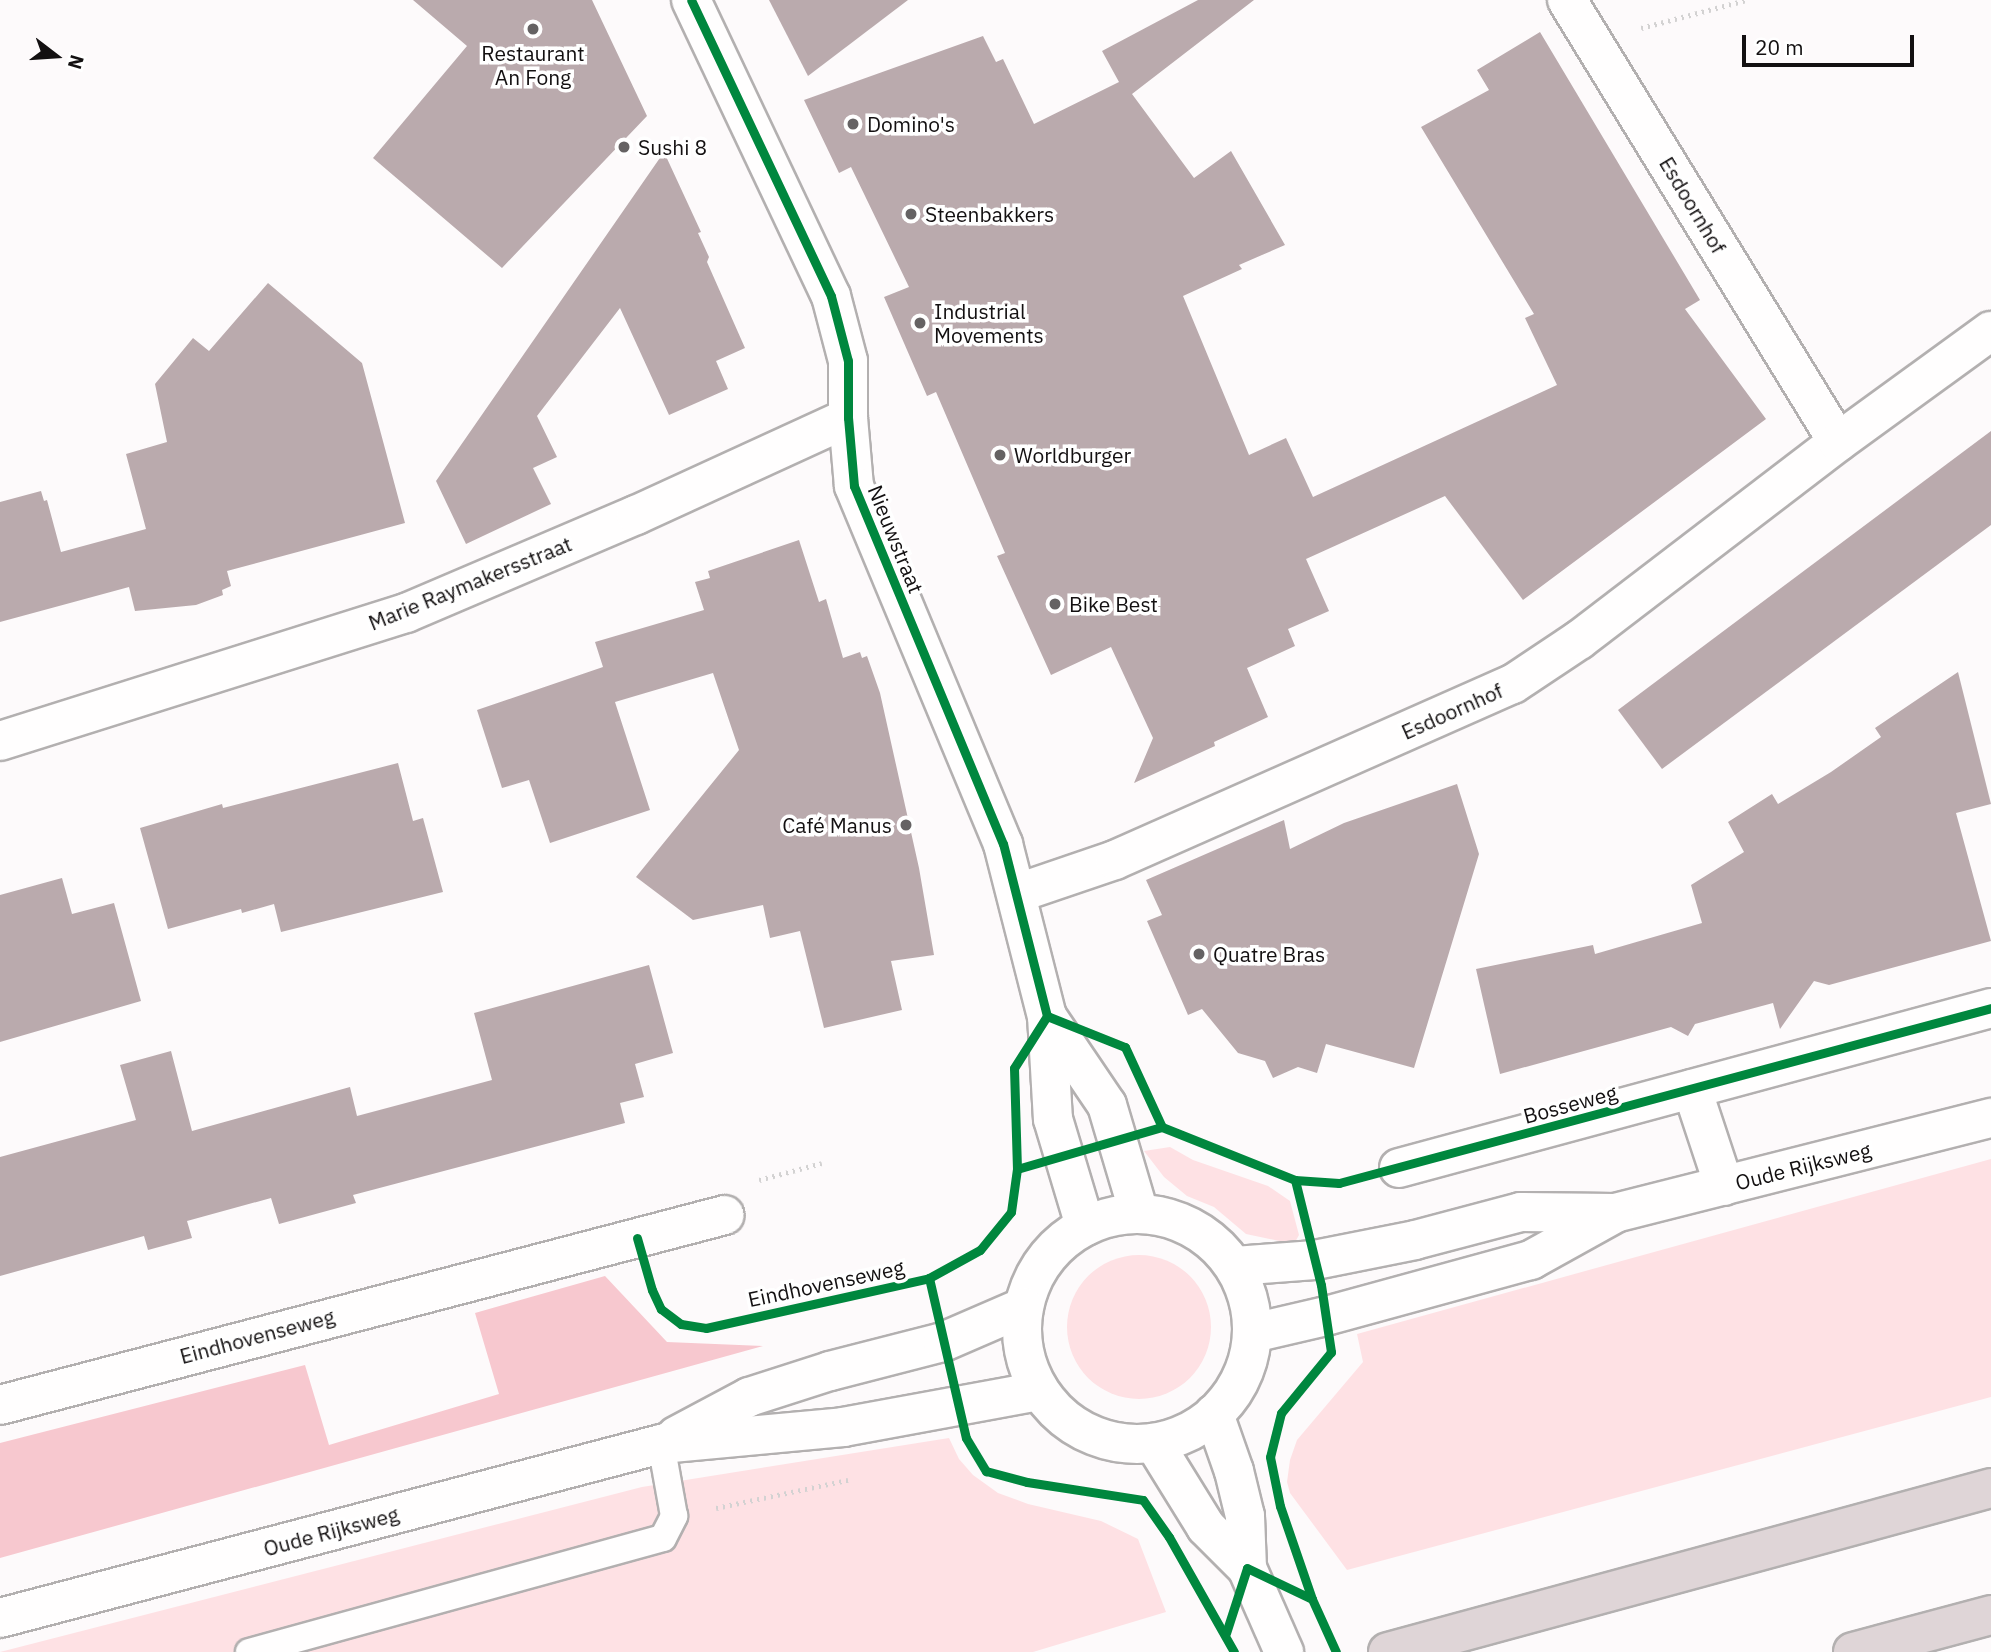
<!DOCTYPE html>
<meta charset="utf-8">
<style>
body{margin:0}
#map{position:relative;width:1991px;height:1652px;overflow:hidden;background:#fdfafb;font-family:"IBM Plex Sans",sans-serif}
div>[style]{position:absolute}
.green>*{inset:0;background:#fee1e4}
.round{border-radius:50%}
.forest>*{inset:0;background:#f7c8cf}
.building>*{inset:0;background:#baaaad}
.path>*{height:4.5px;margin-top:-2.25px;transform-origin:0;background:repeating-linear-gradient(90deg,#d3d2d2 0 2px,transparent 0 7px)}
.roads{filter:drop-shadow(2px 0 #b3b0b0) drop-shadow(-2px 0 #b3b0b0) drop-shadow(0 2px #b3b0b0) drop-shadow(0 -2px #b3b0b0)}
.service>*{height:26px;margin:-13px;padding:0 13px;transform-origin:13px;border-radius:13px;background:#fffefe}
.minor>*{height:38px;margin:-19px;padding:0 19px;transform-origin:19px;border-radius:19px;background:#fffefe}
.tertiary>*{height:38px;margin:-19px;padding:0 19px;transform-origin:19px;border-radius:19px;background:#fffefe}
.secondary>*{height:38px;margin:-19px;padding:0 19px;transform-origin:19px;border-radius:19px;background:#fffefe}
.secondary>.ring{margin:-19px;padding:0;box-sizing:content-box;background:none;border:38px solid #fffefe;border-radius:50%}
.motorway>*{height:38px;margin:-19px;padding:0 19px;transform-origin:19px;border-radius:19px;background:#dfd5d7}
.cycleway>*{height:9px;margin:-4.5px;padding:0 4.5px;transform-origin:4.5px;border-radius:4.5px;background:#00873e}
.dots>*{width:19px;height:19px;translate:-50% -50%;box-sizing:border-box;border:4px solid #fff;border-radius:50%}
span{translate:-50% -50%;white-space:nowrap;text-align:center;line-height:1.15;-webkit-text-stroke:7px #fff;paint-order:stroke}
.poi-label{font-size:21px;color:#131011}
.left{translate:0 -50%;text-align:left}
.right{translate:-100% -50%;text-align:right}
.street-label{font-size:21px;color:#131011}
.north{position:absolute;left:21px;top:21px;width:70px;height:70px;-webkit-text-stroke:5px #fff;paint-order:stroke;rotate:107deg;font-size:19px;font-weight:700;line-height:28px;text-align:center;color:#131011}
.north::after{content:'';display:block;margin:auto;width:24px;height:32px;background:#131011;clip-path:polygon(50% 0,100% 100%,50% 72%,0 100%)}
.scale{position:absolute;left:1742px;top:35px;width:172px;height:32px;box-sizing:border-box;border:4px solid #131011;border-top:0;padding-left:9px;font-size:21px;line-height:24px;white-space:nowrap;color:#131011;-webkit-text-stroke:5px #fff;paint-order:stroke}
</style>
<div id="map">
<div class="green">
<i style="clip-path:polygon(1170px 1147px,1193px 1160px,1268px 1186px,1290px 1201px,1299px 1235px,1294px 1244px,1246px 1234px,1214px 1207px,1187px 1196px,1164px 1177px,1144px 1151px)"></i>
<i style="clip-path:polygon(1991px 1159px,1991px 1397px,1347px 1570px,1290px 1493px,1287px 1482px,1290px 1460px,1297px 1440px,1363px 1362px,1357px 1334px)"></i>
<i class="round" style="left:1067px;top:1255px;width:144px;height:144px"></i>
<i style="clip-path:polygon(949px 1438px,959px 1459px,973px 1475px,998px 1493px,1028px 1504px,1101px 1521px,1138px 1539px,1166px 1612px,1033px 1652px,0 1652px,642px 1487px)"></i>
</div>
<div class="forest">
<i style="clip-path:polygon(605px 1276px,667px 1342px,763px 1346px,0 1558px,0 1443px,305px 1365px,329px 1445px,499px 1394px,475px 1313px)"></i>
</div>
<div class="building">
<i style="clip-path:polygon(413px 0,592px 0,647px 116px,502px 268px,373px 158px,467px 46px)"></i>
<i style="clip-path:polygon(769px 0,908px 0,808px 76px)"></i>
<i style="clip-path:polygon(1198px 0,1254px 0,1132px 94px,1194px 178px,1231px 151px,1285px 245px,1239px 265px,1242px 269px,1183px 296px,1249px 455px,1286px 438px,1313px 497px,1557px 385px,1525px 318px,1534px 314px,1421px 127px,1489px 90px,1477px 70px,1540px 32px,1700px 300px,1685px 309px,1766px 419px,1523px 600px,1445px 496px,1306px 559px,1329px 611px,1288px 629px,1295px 646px,1247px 668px,1268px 717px,1214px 742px,1215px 746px,1134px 783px,1153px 738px,1111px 647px,1051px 675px,997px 556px,1005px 553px,936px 392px,927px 396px,884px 297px,909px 287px,851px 167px,839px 173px,804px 100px,983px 36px,996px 62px,1003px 59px,1034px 124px,1119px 82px,1102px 51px)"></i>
<i style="clip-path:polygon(664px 152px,701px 232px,698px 233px,709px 257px,707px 262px,745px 348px,716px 361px,728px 389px,669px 415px,620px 308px,537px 416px,557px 457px,533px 468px,551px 504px,466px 544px,436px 481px)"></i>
<i style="clip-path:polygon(268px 283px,362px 363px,405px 523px,227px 571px,231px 586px,222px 590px,223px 595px,196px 605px,135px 611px,129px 587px,0 622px,0 502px,41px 491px,44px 501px,47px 500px,61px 552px,146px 529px,126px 454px,167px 442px,155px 384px,193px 338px,209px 351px)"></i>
<i style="clip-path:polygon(1991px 431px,1991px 525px,1662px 769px,1618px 710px)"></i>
<i style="clip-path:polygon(799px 540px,819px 602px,826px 599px,843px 658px,860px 652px,862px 658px,867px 656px,880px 693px,919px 868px,934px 955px,891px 961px,902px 1010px,824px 1028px,800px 931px,770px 938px,763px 905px,693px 920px,636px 877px,739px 750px,713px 673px,615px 702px,650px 810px,550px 843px,529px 780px,502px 788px,477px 710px,603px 667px,595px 642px,704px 610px,695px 582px,710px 578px,708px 571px)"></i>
<i style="clip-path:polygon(1958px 672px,1991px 804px,1956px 813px,1991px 941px,1829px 985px,1814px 981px,1780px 1029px,1773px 1003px,1695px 1024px,1688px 1036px,1671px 1027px,1500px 1074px,1476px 969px,1593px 945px,1595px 954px,1702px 923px,1691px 885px,1744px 852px,1728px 822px,1772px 794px,1778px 804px,1831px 772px,1881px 737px,1875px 728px)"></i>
<i style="clip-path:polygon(398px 763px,413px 821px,423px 818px,443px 892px,281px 932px,274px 904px,242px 913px,241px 909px,168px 929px,140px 828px,222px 804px,223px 808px)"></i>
<i style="clip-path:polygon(1457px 784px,1479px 854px,1414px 1068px,1326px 1044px,1317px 1073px,1298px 1067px,1273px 1078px,1265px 1061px,1238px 1053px,1202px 1009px,1188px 1015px,1147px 921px,1162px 915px,1146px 880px,1284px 820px,1290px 849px,1344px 823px)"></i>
<i style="clip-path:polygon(62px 878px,72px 914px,114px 903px,141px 1001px,0 1042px,0 895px)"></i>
<i style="clip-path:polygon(649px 965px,673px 1053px,635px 1064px,644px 1097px,620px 1103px,625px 1123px,353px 1195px,356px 1203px,279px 1224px,271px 1198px,187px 1221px,192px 1238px,148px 1250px,144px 1236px,0 1276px,0 1157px,136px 1120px,120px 1065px,171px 1051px,192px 1131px,350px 1087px,357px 1116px,492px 1080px,474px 1013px)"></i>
</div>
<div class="path">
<i style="left:1641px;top:28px;width:109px;rotate:-14.9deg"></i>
<i style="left:759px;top:1180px;width:65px;rotate:-15.1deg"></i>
<i style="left:716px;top:1508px;width:135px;rotate:-12deg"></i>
</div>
<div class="roads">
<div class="service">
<i style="left:249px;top:1652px;width:429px;rotate:-15.4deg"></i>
<i style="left:663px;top:1538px;width:25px;rotate:-63deg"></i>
<i style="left:674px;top:1516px;width:73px;rotate:-100.2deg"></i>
</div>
<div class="minor">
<i style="left:1567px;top:0;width:518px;rotate:58.49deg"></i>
<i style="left:0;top:741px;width:426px;rotate:-17.5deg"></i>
<i style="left:406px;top:613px;width:250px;rotate:-23.1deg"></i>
<i style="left:636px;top:515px;width:233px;rotate:-24.6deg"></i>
<i style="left:1018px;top:893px;width:102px;rotate:-18.8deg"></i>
<i style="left:1115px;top:860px;width:435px;rotate:-23.9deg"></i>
<i style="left:1513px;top:684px;width:79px;rotate:-33.7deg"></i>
<i style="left:1579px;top:640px;width:326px;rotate:-37.4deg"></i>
<i style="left:1838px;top:442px;width:189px;rotate:-36deg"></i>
<i style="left:1692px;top:1089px;width:102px;rotate:71.7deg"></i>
<i style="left:1399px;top:1168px;width:613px;rotate:-15.12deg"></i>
<i style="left:0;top:1405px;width:749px;rotate:-14.69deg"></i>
</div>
<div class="tertiary">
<i style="left:691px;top:0;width:327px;rotate:64.7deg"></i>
<i style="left:831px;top:296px;width:67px;rotate:75.3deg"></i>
<i style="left:848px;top:361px;width:57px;rotate:90deg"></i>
<i style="left:848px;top:418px;width:68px;rotate:85deg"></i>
<i style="left:854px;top:486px;width:388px;rotate:67.4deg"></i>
<i style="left:1003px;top:844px;width:178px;rotate:75.7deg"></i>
<i style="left:1047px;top:1016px;width:103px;rotate:86.7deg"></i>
<i style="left:1053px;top:1119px;width:112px;rotate:73.3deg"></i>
<i style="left:1048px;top:1018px;width:105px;rotate:55.9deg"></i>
<i style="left:1107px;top:1105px;width:113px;rotate:73.5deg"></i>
</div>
<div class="secondary">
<i class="ring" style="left:1022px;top:1214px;width:192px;height:192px"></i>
<i style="left:1235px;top:1266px;width:80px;rotate:-4.3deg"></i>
<i style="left:1315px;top:1260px;width:102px;rotate:-11.3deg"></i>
<i style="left:1415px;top:1240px;width:110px;rotate:-14.8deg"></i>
<i style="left:1521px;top:1212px;width:94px;rotate:0.6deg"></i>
<i style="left:1615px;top:1213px;width:388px;rotate:-14.2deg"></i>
<i style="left:1253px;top:1333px;width:75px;rotate:-13.1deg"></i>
<i style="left:1326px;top:1316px;width:213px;rotate:-15.3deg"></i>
<i style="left:1531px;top:1260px;width:95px;rotate:-29deg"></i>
<i style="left:1214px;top:1414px;width:60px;rotate:70.7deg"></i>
<i style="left:1234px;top:1471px;width:46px;rotate:76.3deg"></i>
<i style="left:1245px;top:1516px;width:52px;rotate:87.8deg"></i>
<i style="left:676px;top:1436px;width:83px;rotate:-28.1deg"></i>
<i style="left:749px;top:1397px;width:85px;rotate:-17.8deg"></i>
<i style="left:830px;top:1371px;width:117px;rotate:-14.4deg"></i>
<i style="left:943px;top:1342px;width:88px;rotate:-23.4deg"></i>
<i style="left:1154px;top:1443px;width:99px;rotate:58.2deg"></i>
<i style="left:1206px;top:1527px;width:58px;rotate:45deg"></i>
<i style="left:1247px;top:1568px;width:92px;rotate:66.2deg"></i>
<i style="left:0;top:1618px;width:684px;rotate:-14.75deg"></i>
<i style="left:661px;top:1444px;width:183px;rotate:-5.3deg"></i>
<i style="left:843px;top:1427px;width:200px;rotate:-10.4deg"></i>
</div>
<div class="motorway">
<i style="left:1388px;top:1652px;width:625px;rotate:-15.21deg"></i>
<i style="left:1853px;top:1652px;width:143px;rotate:-15deg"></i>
</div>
</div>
<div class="cycleway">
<i style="left:1047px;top:1016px;width:84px;rotate:21.7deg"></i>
<i style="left:1125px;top:1047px;width:88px;rotate:65.2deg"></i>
<i style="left:1162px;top:1127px;width:143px;rotate:21.7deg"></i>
<i style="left:1295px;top:1180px;width:44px;rotate:3.9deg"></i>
<i style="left:1339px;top:1183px;width:675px;rotate:-15.02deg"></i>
<i style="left:1017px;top:1169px;width:151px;rotate:-16.2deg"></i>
<i style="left:1295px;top:1180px;width:108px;rotate:76.1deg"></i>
<i style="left:1321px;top:1285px;width:68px;rotate:81.5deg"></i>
<i style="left:1331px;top:1352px;width:79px;rotate:129.3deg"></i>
<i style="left:1281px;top:1413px;width:45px;rotate:104deg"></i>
<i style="left:1270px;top:1457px;width:50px;rotate:78.5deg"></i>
<i style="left:1280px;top:1506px;width:98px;rotate:71deg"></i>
<i style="left:1312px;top:1599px;width:58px;rotate:65.6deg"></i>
<i style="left:637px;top:1238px;width:54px;rotate:73.9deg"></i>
<i style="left:652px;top:1290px;width:21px;rotate:65deg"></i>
<i style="left:661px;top:1309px;width:25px;rotate:37deg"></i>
<i style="left:681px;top:1324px;width:25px;rotate:9deg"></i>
<i style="left:706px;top:1328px;width:229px;rotate:-12.6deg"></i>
<i style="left:929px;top:1278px;width:58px;rotate:-28.8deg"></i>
<i style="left:980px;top:1250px;width:49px;rotate:-50.8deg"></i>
<i style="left:1011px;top:1212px;width:43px;rotate:-82.1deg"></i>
<i style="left:1017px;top:1169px;width:101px;rotate:-91.7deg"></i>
<i style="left:1014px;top:1068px;width:62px;rotate:-57.6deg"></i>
<i style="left:1047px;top:1016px;width:178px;rotate:-104.3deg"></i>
<i style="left:1003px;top:844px;width:388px;rotate:-112.6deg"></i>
<i style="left:854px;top:486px;width:68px;rotate:-95deg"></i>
<i style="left:848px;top:418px;width:57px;rotate:-90deg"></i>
<i style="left:848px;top:361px;width:67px;rotate:-104.7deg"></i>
<i style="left:831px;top:296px;width:327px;rotate:-115.3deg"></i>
<i style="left:929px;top:1278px;width:164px;rotate:77deg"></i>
<i style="left:966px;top:1438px;width:39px;rotate:59deg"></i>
<i style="left:986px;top:1471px;width:42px;rotate:15deg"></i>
<i style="left:1027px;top:1482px;width:117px;rotate:8.8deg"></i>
<i style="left:1143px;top:1500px;width:45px;rotate:54.9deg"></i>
<i style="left:1169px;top:1537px;width:132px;rotate:60.5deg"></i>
<i style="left:1226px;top:1633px;width:68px;rotate:-72.1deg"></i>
<i style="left:1247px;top:1568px;width:72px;rotate:25.5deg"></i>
</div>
<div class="dots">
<i style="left:533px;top:29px;background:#656263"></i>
<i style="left:853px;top:124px;background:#656263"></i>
<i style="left:624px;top:147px;background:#656263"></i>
<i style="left:911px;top:214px;background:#656263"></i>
<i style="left:920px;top:323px;background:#656263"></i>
<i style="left:1000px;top:455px;background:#656263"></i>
<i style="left:1055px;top:604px;background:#656263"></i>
<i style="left:906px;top:825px;background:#656263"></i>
<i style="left:1199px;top:954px;background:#656263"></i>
</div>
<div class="poi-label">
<span style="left:533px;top:65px">Restaurant<br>An Fong</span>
<span class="left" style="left:867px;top:124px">Domino's</span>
<span class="left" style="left:638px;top:147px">Sushi 8</span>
<span class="left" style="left:925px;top:214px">Steenbakkers</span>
<span class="left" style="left:934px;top:323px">Industrial<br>Movements</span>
<span class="left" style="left:1014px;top:455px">Worldburger</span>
<span class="left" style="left:1069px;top:604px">Bike Best</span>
<span class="right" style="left:892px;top:825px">Café Manus</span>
<span class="left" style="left:1213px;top:954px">Quatre Bras</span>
</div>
<div class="street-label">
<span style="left:1693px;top:205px;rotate:59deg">Esdoornhof</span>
<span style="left:896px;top:539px;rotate:68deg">Nieuwstraat</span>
<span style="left:470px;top:583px;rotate:-22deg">Marie Raymakersstraat</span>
<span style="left:1452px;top:711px;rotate:-24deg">Esdoornhof</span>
<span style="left:1570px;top:1104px;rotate:-15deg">Bosseweg</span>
<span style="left:1803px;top:1166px;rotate:-14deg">Oude Rijksweg</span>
<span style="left:826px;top:1283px;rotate:-12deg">Eindhovenseweg</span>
<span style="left:257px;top:1336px;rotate:-15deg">Eindhovenseweg</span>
<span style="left:331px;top:1531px;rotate:-15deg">Oude Rijksweg</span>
</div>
<div class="north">N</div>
<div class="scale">20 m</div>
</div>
